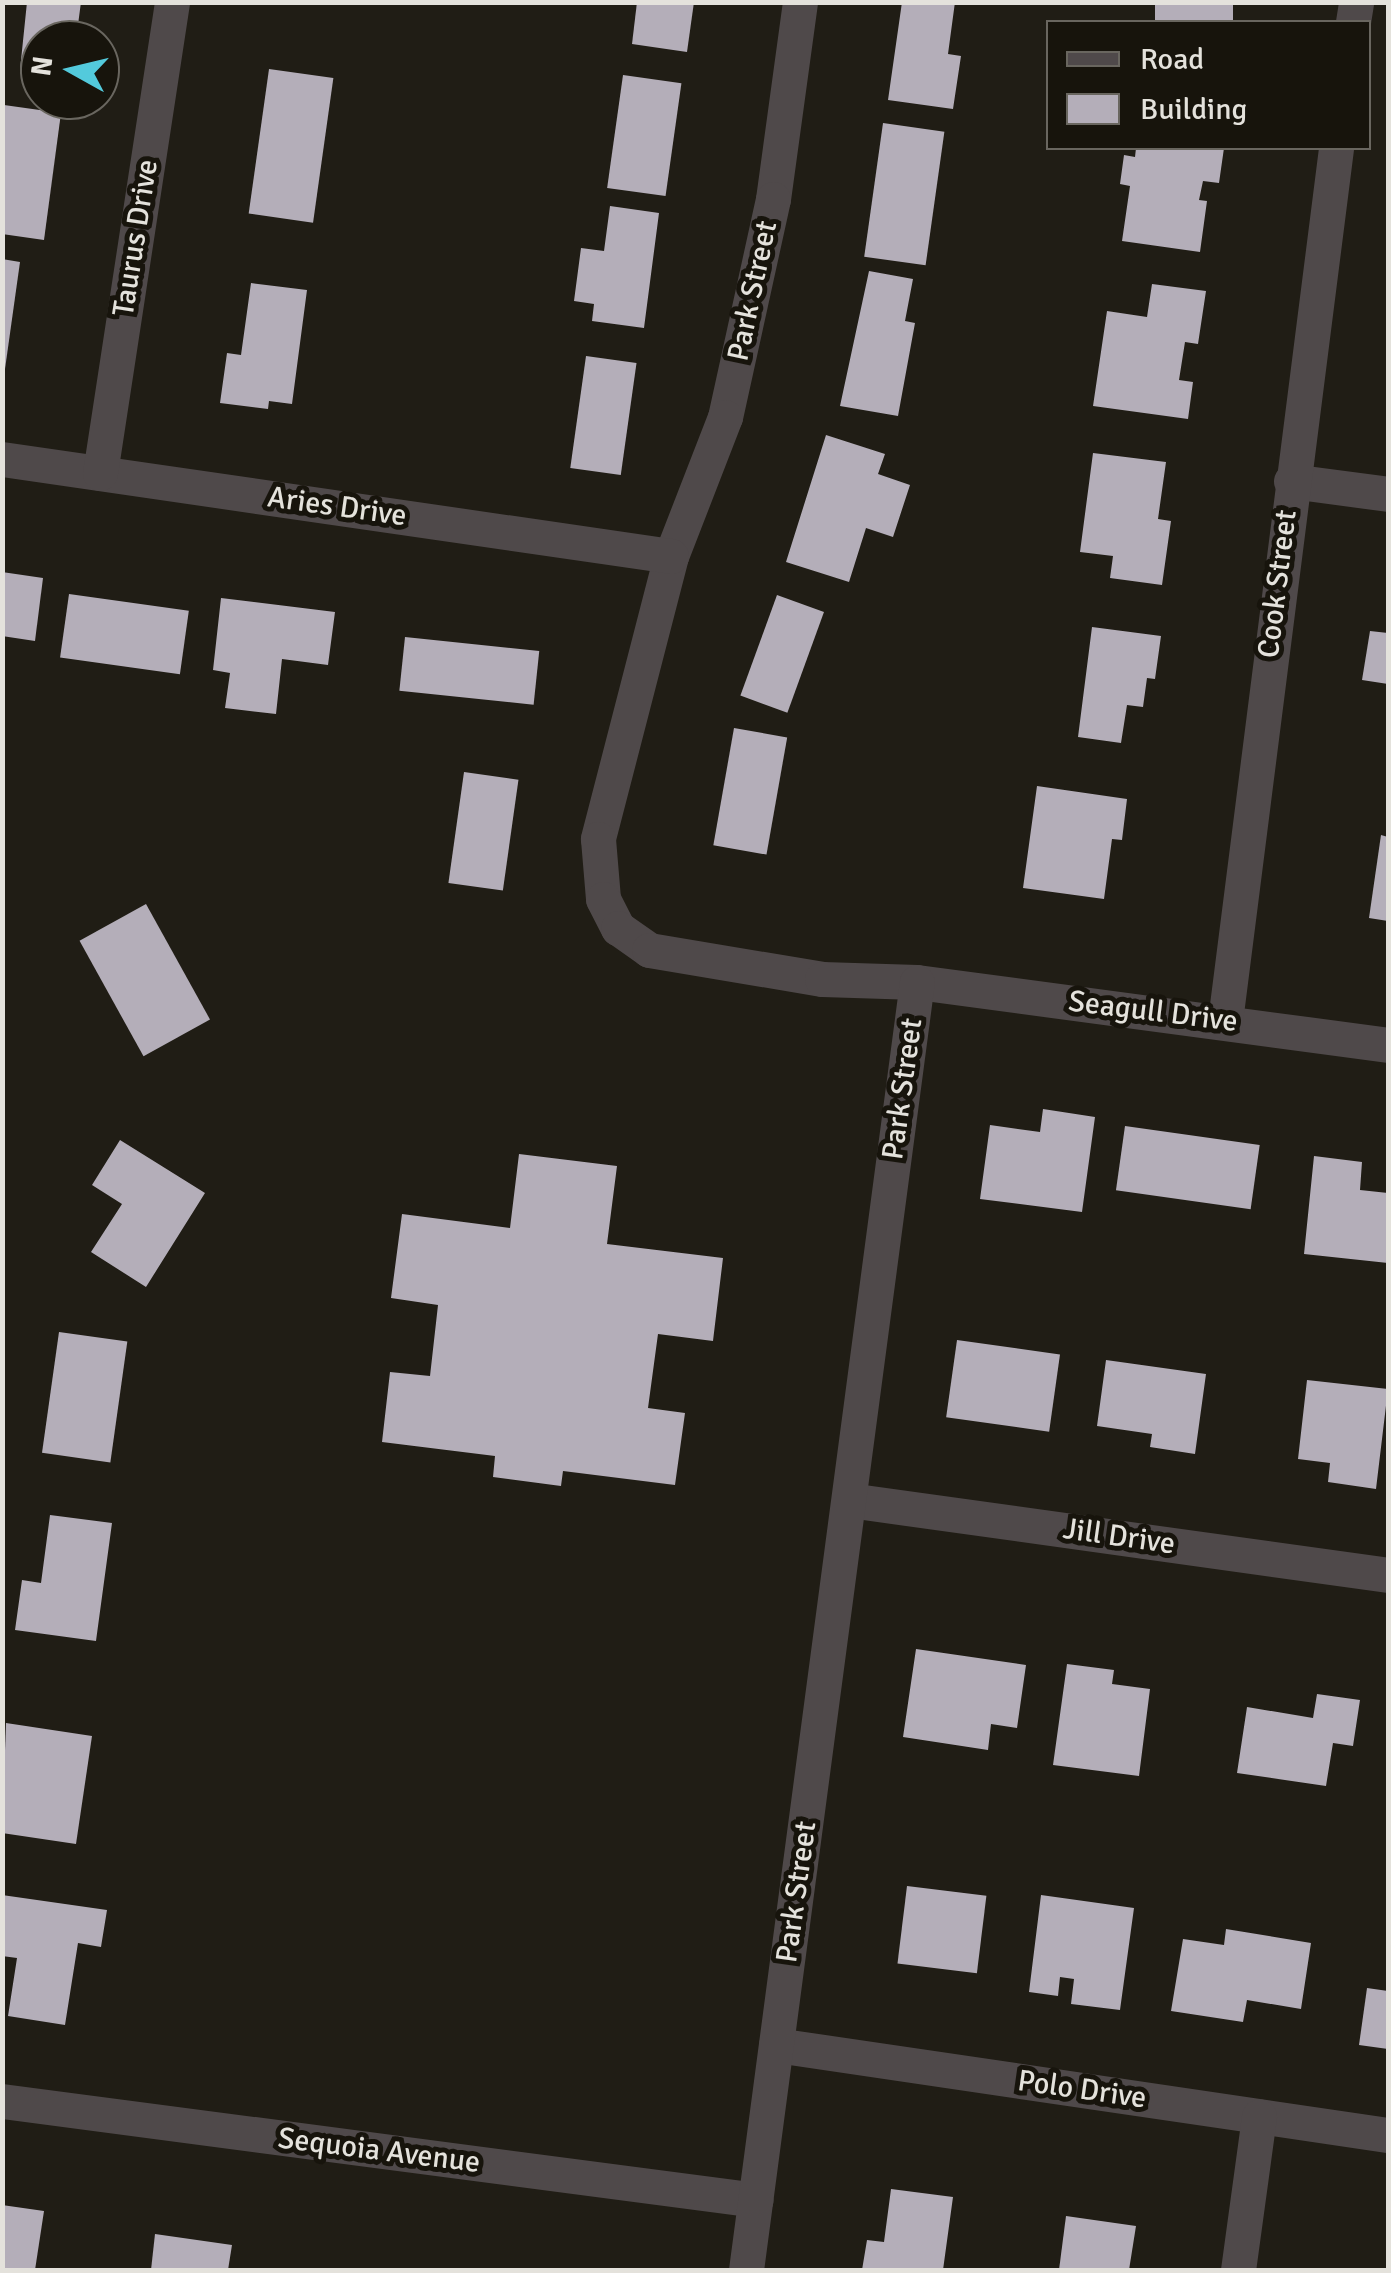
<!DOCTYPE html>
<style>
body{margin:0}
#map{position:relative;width:1391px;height:2273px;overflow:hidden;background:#201d15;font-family:Signika,sans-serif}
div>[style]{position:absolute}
.building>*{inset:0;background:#b4aeb9;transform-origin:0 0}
.street>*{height:35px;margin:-17.5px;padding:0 17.5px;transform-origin:17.5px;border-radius:17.5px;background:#4f494a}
span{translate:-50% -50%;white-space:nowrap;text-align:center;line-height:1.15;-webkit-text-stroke:10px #17140c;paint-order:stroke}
.street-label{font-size:30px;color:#e4e2dc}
.frame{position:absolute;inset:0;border:5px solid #e4e2dc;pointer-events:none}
.legend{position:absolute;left:1046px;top:20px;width:325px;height:130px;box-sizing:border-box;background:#17140c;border:2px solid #69665f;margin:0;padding:12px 18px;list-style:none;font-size:30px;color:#e4e2dc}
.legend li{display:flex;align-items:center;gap:20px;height:50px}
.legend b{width:50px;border:2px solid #69665f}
.north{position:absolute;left:20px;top:20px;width:100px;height:100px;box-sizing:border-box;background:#17140c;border:2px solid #69665f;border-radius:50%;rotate:278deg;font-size:28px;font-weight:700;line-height:40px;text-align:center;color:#e4e2dc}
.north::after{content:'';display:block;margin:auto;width:35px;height:45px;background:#53cadc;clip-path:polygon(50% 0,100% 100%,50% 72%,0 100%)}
</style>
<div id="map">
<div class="building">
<i style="clip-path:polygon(27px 2px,81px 2px,76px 40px,40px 40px,40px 72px,20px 70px)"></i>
<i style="clip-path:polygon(637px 2px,694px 2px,687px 52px,632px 44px)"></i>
<i style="clip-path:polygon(902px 2px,955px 2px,948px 54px,961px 56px,953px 109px,888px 100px)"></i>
<i style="left:1155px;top:2px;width:78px;height:20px"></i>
<i style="left:269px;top:69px;width:65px;height:146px;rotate:8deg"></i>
<i style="left:623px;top:75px;width:59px;height:114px;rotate:8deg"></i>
<i style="clip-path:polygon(4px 105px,61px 113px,44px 240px,2px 234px)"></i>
<i style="left:883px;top:123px;width:62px;height:135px;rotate:8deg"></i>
<i style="clip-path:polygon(1136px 148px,1224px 148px,1219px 183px,1203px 181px,1199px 200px,1207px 201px,1200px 252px,1122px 241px,1130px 186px,1120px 184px,1124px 155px,1135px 157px)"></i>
<i style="clip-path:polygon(610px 206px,659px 213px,644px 328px,592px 321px,594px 304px,574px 301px,581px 248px,604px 251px)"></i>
<i style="clip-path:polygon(2px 259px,20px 262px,5px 369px,2px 369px)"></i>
<i style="clip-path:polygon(869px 271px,913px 279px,905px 321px,915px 323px,898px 416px,840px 406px)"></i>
<i style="clip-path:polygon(251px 283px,307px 290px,292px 404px,269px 401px,268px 409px,220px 403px,227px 353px,241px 355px)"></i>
<i style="clip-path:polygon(1152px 284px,1206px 291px,1198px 344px,1185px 342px,1179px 380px,1193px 382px,1188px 419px,1093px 406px,1107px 311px,1147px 317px)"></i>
<i style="left:586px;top:356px;width:51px;height:113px;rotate:8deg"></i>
<i style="clip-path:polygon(826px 435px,885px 454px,878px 474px,910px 485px,893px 537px,866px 528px,849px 582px,786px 562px)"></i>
<i style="clip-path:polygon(1093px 453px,1166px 462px,1158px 519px,1171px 521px,1162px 585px,1110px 578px,1113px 556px,1080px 552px)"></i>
<i style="clip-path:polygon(2px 572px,43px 578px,35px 641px,2px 636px)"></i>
<i style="left:69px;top:594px;width:121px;height:64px;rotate:8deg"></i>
<i style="left:777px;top:595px;width:50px;height:107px;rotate:20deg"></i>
<i style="clip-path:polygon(221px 598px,335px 612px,328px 665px,282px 659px,276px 714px,225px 708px,230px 673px,213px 670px)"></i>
<i style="clip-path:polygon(1092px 627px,1161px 636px,1155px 679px,1147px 678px,1143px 707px,1127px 705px,1121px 743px,1078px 737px)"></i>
<i style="clip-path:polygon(1370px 631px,1388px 633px,1388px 684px,1362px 680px)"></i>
<i style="left:405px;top:637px;width:135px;height:54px;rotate:6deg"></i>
<i style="left:734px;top:728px;width:54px;height:119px;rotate:10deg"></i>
<i style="left:464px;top:772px;width:55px;height:112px;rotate:8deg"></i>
<i style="clip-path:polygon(1037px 786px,1127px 799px,1122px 840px,1112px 839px,1104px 899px,1023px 888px)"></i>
<i style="clip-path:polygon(1381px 835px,1388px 837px,1388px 921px,1369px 918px)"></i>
<i style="left:146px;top:904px;width:132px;height:76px;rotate:61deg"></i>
<i style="clip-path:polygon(1043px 1109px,1095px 1117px,1082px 1212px,980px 1199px,990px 1125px,1040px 1132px)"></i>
<i style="left:1125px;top:1126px;width:136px;height:65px;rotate:8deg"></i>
<i style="clip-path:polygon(120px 1140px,205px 1193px,146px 1287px,91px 1252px,122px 1204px,92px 1185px)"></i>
<i style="clip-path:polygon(519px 1154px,617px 1166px,607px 1244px,723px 1258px,713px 1341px,658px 1334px,648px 1408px,685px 1413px,675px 1485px,563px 1471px,561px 1486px,493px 1477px,495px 1456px,382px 1442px,390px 1372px,430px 1376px,438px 1305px,391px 1298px,402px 1214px,510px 1228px)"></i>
<i style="clip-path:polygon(1314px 1156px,1362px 1162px,1360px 1190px,1388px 1193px,1388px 1263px,1304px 1254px)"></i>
<i style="left:59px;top:1332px;width:69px;height:122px;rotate:8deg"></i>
<i style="left:957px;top:1340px;width:104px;height:78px;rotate:8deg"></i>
<i style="clip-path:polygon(1106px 1360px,1206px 1374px,1195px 1454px,1150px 1447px,1152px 1434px,1097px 1426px)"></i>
<i style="clip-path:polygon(1307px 1380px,1388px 1389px,1376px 1489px,1328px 1482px,1330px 1463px,1298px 1459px)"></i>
<i style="clip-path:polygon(50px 1515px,112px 1523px,96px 1641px,15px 1630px,22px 1580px,41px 1583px)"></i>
<i style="clip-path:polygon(916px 1649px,1026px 1665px,1017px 1728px,991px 1724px,988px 1750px,903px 1737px)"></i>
<i style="clip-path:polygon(1067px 1664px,1114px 1670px,1112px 1684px,1150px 1689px,1139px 1776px,1053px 1765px)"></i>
<i style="clip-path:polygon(1317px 1694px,1360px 1700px,1353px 1746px,1333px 1743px,1326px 1786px,1237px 1773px,1247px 1707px,1313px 1718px)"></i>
<i style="clip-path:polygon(6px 1723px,92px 1736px,76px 1844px,2px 1833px)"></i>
<i style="left:907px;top:1886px;width:80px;height:78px;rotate:7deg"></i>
<i style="clip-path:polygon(2px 1895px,107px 1910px,101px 1947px,78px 1943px,65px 2025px,8px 2016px,17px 1958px,2px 1956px)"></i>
<i style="clip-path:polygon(1041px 1895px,1134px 1908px,1120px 2010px,1071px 2004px,1074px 1979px,1060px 1977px,1058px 1996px,1029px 1992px)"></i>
<i style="clip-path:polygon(1226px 1929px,1311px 1943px,1301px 2009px,1247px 2000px,1243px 2022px,1171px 2011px,1183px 1939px,1224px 1945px)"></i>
<i style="clip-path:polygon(1367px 1988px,1388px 1991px,1388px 2049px,1359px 2045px)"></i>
<i style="clip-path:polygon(891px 2189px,953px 2197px,943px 2270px,862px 2270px,867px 2240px,884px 2242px)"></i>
<i style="clip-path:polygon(2px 2205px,44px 2211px,35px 2270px,2px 2270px)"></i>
<i style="clip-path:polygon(1066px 2216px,1136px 2226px,1129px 2270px,1059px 2270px)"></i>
<i style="clip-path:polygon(155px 2234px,232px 2245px,228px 2270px,151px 2270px)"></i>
</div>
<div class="street">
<i style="left:800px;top:2px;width:199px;rotate:97.8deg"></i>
<i style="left:773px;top:199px;width:223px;rotate:102.4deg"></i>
<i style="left:725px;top:417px;width:149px;rotate:111.2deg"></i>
<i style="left:671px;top:556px;width:292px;rotate:104.5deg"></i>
<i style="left:598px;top:839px;width:60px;rotate:85.2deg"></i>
<i style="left:603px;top:899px;width:33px;rotate:63deg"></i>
<i style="left:618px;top:928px;width:38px;rotate:35deg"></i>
<i style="left:649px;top:950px;width:175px;rotate:9.5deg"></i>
<i style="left:822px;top:979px;width:95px;rotate:1.8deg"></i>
<i style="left:917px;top:982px;width:475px;rotate:7.6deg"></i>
<i style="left:1353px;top:22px;width:20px;rotate:-81deg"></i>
<i style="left:2px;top:459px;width:676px;rotate:8.25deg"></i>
<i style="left:100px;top:473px;width:476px;rotate:-81.3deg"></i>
<i style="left:1291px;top:481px;width:98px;rotate:7.6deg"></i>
<i style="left:1225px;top:1021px;width:880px;rotate:-82.75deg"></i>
<i style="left:849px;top:1500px;width:544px;rotate:7.92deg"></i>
<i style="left:776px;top:2045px;width:619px;rotate:8.37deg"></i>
<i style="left:2px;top:2101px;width:760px;rotate:7.48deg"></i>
<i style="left:746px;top:2270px;width:1299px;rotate:-82.44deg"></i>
<i style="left:1238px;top:2270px;width:155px;rotate:-82.2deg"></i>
</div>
<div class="street-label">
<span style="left:136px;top:238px;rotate:-81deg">Taurus Drive</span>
<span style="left:753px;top:291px;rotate:-78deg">Park Street</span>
<span style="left:337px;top:507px;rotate:8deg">Aries Drive</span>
<span style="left:1278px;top:584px;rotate:-83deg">Cook Street</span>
<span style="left:1153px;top:1012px;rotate:7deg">Seagull Drive</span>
<span style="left:903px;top:1089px;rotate:-82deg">Park Street</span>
<span style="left:1119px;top:1537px;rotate:8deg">Jill Drive</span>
<span style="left:797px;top:1892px;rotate:-82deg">Park Street</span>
<span style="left:1082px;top:2090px;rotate:8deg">Polo Drive</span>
<span style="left:379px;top:2151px;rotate:7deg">Sequoia Avenue</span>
</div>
<div class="frame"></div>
<ul class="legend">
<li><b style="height:12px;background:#4f494a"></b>Road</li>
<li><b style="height:28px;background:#b4aeb9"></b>Building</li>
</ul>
<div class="north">N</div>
</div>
